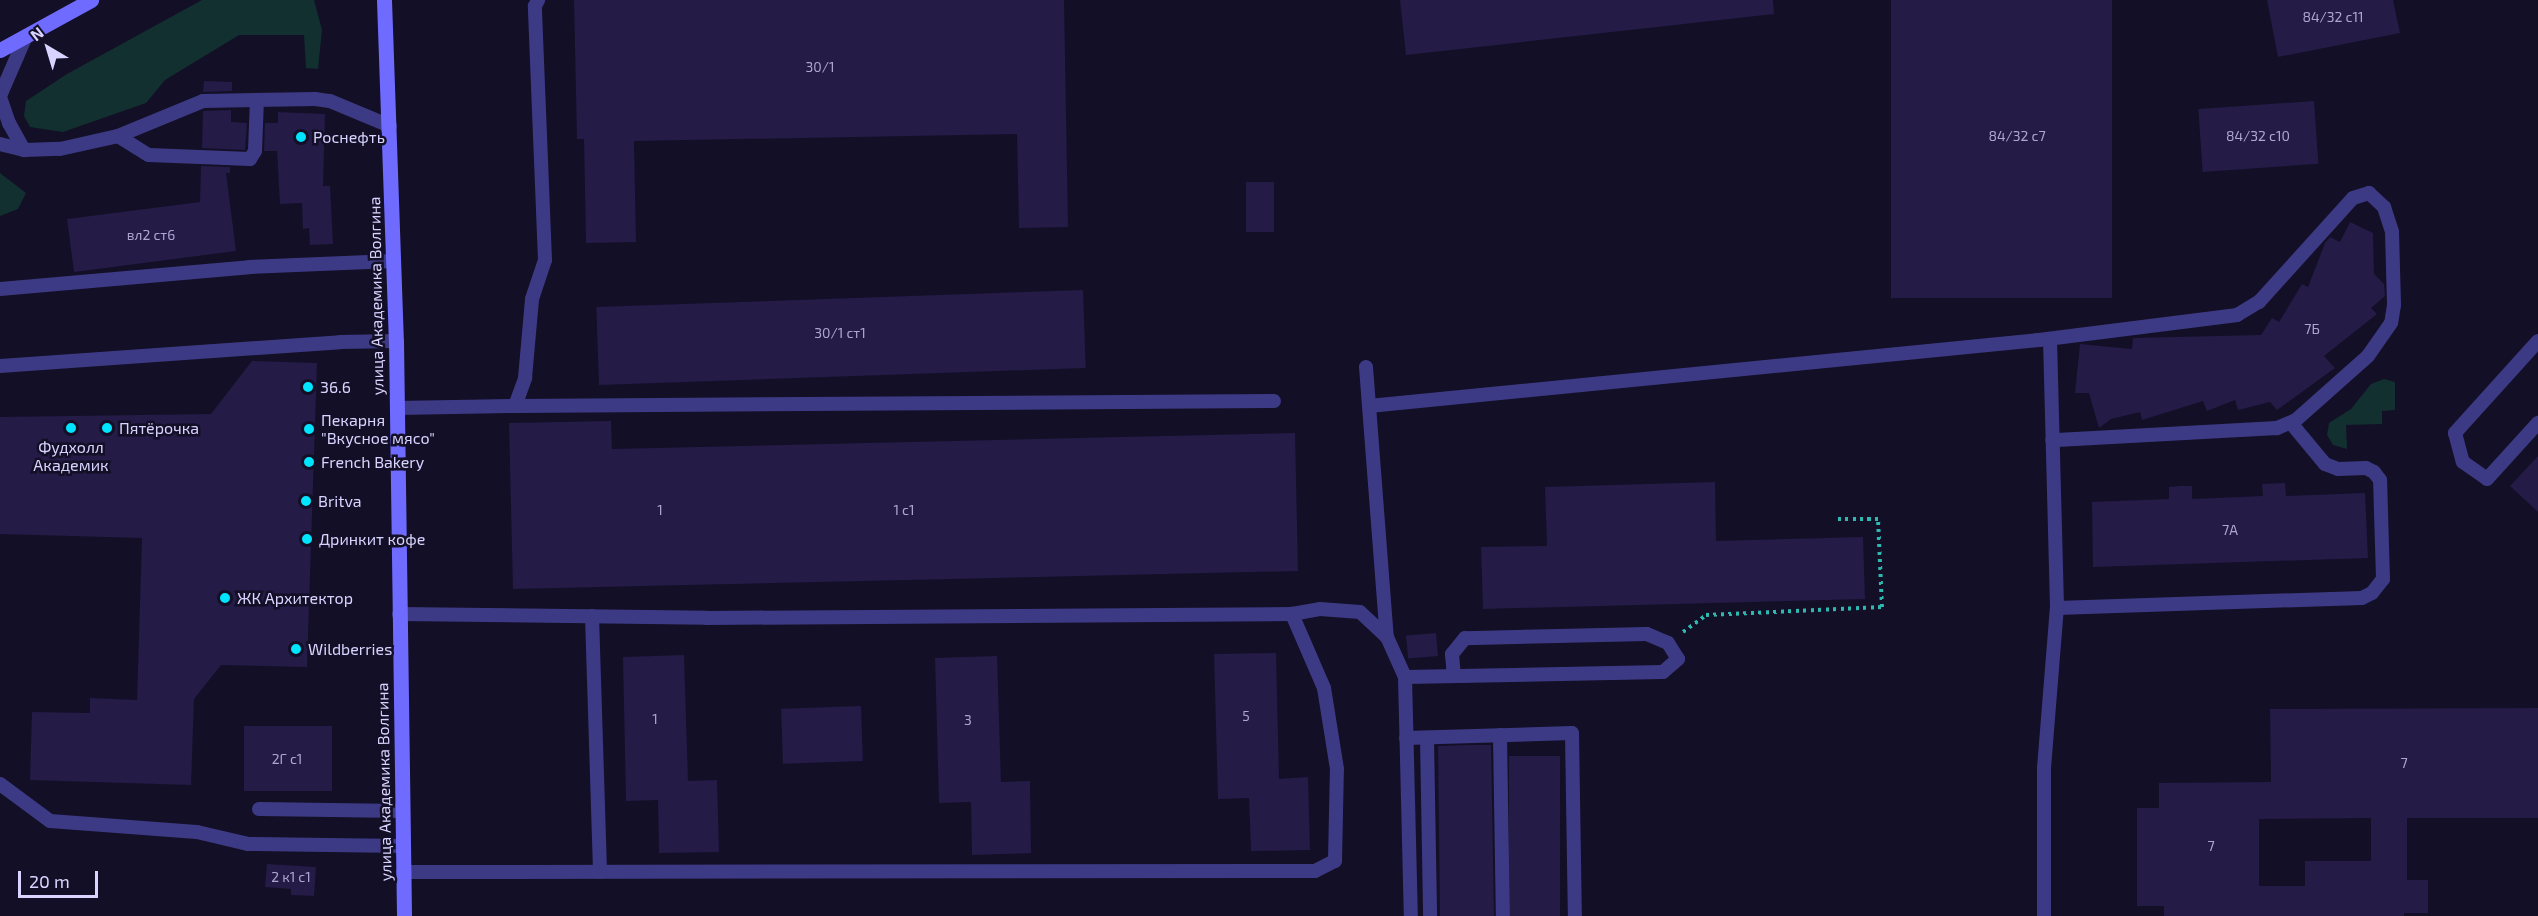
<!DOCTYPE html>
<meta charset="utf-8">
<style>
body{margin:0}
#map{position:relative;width:2538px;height:916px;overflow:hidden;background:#130f26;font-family:"Exo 2",sans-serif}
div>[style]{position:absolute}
.green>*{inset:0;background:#12302f}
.building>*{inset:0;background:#241b47;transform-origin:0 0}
.path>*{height:4px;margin-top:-2px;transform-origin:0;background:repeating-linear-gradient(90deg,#2fb8b0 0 3px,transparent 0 7.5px)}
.lane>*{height:14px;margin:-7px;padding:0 7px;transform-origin:7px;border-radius:7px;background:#3d3a85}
.secondary>*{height:15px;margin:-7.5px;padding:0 7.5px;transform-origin:7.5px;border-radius:7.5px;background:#6f6bff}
.dots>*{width:16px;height:16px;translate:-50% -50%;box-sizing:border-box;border:3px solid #130f26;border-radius:50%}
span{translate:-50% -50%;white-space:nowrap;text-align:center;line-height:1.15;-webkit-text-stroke:5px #130f26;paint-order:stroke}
.number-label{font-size:14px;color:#aca6d1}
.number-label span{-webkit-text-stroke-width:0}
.poi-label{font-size:16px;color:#d9d4ff}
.left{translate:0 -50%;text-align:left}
.street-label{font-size:16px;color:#d9d4ff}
.north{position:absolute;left:18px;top:18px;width:60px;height:60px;-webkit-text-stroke:4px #130f26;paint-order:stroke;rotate:322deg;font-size:16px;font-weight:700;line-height:24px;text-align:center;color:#d9d4ff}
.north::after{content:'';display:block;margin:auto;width:21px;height:27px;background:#d9d4ff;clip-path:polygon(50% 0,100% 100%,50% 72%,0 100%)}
.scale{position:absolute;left:18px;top:871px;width:80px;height:27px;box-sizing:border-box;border:3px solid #d9d4ff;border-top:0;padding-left:8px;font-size:18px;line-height:21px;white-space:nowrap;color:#d9d4ff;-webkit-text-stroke:4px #130f26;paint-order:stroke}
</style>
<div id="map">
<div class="green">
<i style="clip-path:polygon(202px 0,314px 0,322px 30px,318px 69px,306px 68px,304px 35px,239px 35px,165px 80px,146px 103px,63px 132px,30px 127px,24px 116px,26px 101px,67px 74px)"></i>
<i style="clip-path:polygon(0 173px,26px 193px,18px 209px,0 216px)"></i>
<i style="clip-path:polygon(2384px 379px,2395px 382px,2395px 410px,2382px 411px,2382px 424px,2346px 425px,2347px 449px,2333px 445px,2327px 435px,2329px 423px,2351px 409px,2371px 384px)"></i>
</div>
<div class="building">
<i style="clip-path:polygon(574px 0,1064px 0,1068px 227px,1019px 228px,1017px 134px,634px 141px,636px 242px,586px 243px,584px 139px,577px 139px)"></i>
<i style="clip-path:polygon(1400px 0,1773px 0,1774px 14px,1406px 55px)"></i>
<i style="left:1891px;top:0;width:221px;height:298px"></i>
<i style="clip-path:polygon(2267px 0,2393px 0,2400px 33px,2278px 57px)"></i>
<i style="clip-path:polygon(204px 81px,232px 82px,232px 91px,203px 92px)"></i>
<i style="left:2314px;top:101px;width:63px;height:116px;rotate:86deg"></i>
<i style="clip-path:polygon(231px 110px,231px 122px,247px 123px,245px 150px,202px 148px,203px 111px)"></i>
<i style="clip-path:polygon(278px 112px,325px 114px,323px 186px,330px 186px,333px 244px,310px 245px,309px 228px,303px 229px,302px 203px,280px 204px,277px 151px,264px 151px,265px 123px,278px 123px)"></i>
<i style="clip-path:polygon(201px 166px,230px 167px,230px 173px,226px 173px,236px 251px,74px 272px,67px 219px,200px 202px)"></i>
<i style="left:1246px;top:182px;width:28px;height:50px"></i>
<i style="clip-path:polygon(2350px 222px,2373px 233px,2374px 274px,2384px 284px,2385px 296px,2371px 308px,2377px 314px,2324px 356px,2335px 368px,2277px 410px,2270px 402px,2238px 410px,2235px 400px,2207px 411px,2203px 401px,2142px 420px,2140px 412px,2111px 419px,2099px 428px,2089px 393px,2075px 393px,2080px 344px,2132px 349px,2133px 338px,2261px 335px,2272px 318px,2279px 322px,2302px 284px,2308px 287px,2325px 243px,2330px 237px,2340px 242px)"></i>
<i style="left:1083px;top:290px;width:78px;height:487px;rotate:88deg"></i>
<i style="clip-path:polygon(252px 361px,317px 363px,307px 667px,221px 665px,194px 699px,191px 785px,30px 780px,32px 712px,90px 713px,90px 698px,137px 700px,142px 538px,0 534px,0 417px,211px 414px)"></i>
<i style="clip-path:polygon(611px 421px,612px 449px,1295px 433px,1298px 571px,513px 589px,509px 423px)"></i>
<i style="clip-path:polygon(2538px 456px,2538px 512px,2510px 486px)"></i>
<i style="clip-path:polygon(1715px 482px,1716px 541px,1863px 537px,1865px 599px,1483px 609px,1481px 547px,1547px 546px,1545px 487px)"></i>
<i style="clip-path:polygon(2285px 483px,2286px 496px,2365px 493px,2368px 558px,2093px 567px,2092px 502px,2169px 499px,2169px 487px,2180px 486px,2192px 486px,2192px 499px,2263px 496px,2262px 484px)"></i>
<i style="left:1436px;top:633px;width:23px;height:30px;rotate:85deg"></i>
<i style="clip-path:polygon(1276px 653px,1279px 779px,1308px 777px,1310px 850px,1251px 851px,1249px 798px,1218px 799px,1214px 654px)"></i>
<i style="clip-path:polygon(684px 655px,688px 781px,717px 780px,719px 852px,659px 853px,658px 800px,626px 801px,623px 657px)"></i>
<i style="clip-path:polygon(997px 656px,1001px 782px,1030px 781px,1031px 853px,972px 855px,971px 802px,939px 803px,935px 658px)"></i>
<i style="left:861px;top:706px;width:55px;height:80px;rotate:88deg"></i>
<i style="clip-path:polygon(evenodd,2538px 708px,2538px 818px,2407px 818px,2407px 880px,2428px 880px,2428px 913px,2404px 913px,2404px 916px,2164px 916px,2164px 906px,2137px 906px,2137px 808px,2159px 808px,2159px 783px,2271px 782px,2270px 709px,2538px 708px,2371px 818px,2371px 861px,2305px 861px,2305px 886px,2259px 886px,2259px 819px,2371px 818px)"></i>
<i style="left:244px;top:726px;width:88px;height:65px"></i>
<i style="clip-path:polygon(1468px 745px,1491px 745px,1494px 916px,1440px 916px,1438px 746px)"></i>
<i style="left:1509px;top:756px;width:51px;height:160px"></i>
<i style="clip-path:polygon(267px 864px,316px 867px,314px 896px,291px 895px,291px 889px,265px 887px)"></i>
</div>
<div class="path">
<i style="left:1683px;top:632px;width:29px;rotate:-36deg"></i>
<i style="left:1706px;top:615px;width:176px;rotate:-2.6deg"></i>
<i style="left:1882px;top:607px;width:88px;rotate:-92.6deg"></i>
<i style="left:1878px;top:519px;width:40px;rotate:180deg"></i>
</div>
<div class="lane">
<i style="left:0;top:96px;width:65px;rotate:-66.6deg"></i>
<i style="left:0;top:97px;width:28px;rotate:71deg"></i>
<i style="left:9px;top:123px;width:31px;rotate:61deg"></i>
<i style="left:118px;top:136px;width:36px;rotate:32deg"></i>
<i style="left:149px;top:155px;width:101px;rotate:2.3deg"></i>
<i style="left:250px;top:159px;width:9px;rotate:-58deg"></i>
<i style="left:255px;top:151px;width:51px;rotate:-87.8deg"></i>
<i style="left:0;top:144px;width:25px;rotate:14deg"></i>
<i style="left:24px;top:150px;width:36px;rotate:-2deg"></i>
<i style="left:60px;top:149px;width:59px;rotate:-12.6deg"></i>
<i style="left:118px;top:136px;width:92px;rotate:-22.4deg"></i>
<i style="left:203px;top:101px;width:112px;rotate:-1deg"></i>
<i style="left:315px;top:99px;width:15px;rotate:8deg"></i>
<i style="left:330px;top:101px;width:65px;rotate:22.6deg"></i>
<i style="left:0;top:289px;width:250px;rotate:-5deg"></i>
<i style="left:249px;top:267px;width:144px;rotate:-2.4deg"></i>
<i style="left:2050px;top:339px;width:269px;rotate:88.5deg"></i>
<i style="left:2057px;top:608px;width:305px;rotate:-1.9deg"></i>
<i style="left:2362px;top:598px;width:11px;rotate:-27deg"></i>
<i style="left:2372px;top:593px;width:18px;rotate:-52deg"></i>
<i style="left:2383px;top:579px;width:99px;rotate:-91.7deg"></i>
<i style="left:2380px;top:480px;width:10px;rotate:-127deg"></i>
<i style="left:2374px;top:472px;width:9px;rotate:-153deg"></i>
<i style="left:2366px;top:468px;width:28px;rotate:178deg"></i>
<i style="left:2338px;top:469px;width:14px;rotate:-159deg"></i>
<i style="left:2325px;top:464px;width:53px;rotate:-129.7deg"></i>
<i style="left:2538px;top:341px;width:124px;rotate:132.1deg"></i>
<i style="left:2455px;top:433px;width:30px;rotate:75deg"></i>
<i style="left:2463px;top:462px;width:29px;rotate:35deg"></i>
<i style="left:2487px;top:479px;width:76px;rotate:-47.7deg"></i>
<i style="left:0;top:366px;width:341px;rotate:-4deg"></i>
<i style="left:340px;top:342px;width:56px;rotate:-1deg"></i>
<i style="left:1366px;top:367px;width:271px;rotate:85.6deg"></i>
<i style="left:515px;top:406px;width:759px;rotate:-0.38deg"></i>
<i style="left:1369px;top:406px;width:673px;rotate:-5.63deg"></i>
<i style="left:2039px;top:340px;width:200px;rotate:-7.2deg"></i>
<i style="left:2237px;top:315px;width:26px;rotate:-31deg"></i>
<i style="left:2259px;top:302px;width:140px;rotate:-47.9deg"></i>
<i style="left:2353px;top:198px;width:17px;rotate:-17deg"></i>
<i style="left:2369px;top:193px;width:21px;rotate:43deg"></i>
<i style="left:2384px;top:207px;width:26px;rotate:72deg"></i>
<i style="left:2392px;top:232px;width:73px;rotate:88.4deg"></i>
<i style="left:2394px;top:305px;width:18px;rotate:99deg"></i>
<i style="left:2391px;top:323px;width:40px;rotate:124.9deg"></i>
<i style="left:2368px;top:356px;width:96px;rotate:138.4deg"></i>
<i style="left:2296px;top:420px;width:21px;rotate:157deg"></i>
<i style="left:2277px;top:428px;width:225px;rotate:176.9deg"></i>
<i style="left:397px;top:408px;width:118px;rotate:-1deg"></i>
<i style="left:515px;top:406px;width:30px;rotate:-70deg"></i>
<i style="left:525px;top:378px;width:79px;rotate:-84.9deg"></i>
<i style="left:532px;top:299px;width:41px;rotate:-71.6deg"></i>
<i style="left:545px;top:260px;width:254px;rotate:-92.3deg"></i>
<i style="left:535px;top:6px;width:7px;rotate:-63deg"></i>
<i style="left:399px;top:614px;width:308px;rotate:0.7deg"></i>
<i style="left:707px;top:618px;width:585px;rotate:-0.39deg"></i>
<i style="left:1292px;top:614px;width:28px;rotate:-10deg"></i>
<i style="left:1320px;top:609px;width:40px;rotate:4.3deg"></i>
<i style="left:1360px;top:612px;width:37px;rotate:43deg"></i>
<i style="left:1387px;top:637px;width:44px;rotate:65.8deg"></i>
<i style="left:1405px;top:677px;width:239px;rotate:88.6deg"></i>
<i style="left:592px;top:616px;width:256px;rotate:88.2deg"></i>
<i style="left:1405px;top:677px;width:258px;rotate:-1.1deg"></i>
<i style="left:1663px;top:672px;width:20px;rotate:-41deg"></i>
<i style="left:1678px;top:659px;width:19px;rotate:-122deg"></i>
<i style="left:1668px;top:643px;width:23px;rotate:-157deg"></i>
<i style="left:1647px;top:634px;width:182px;rotate:178.7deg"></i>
<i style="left:1465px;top:638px;width:21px;rotate:129deg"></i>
<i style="left:1452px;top:654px;width:22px;rotate:85deg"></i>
<i style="left:1500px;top:735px;width:181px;rotate:89.1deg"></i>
<i style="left:1406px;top:738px;width:166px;rotate:-1.7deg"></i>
<i style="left:1572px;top:733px;width:183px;rotate:89.1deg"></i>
<i style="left:1427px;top:738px;width:178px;rotate:89deg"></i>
<i style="left:0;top:784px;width:62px;rotate:36.5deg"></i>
<i style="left:50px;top:821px;width:147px;rotate:4.3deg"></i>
<i style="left:197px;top:832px;width:52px;rotate:13.2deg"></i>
<i style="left:248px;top:844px;width:155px;rotate:0.7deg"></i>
<i style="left:259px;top:809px;width:143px;rotate:0.8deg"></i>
<i style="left:403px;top:872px;width:912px;rotate:-0.06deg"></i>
<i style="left:1315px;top:871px;width:22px;rotate:-27deg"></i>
<i style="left:1335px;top:861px;width:92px;rotate:-88.8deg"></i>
<i style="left:1337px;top:769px;width:82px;rotate:-99.1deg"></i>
<i style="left:1324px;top:688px;width:81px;rotate:-113.4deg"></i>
<i style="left:2044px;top:916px;width:148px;rotate:-90deg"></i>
<i style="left:2044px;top:768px;width:161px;rotate:-85.4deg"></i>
</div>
<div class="secondary">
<i style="left:384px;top:0;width:341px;rotate:88deg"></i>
<i style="left:396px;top:341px;width:575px;rotate:89.2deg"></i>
<i style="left:0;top:50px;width:104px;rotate:-28.8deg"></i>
</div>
<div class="dots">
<i style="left:301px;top:137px;background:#00e5ff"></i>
<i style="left:308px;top:387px;background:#00e5ff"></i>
<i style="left:71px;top:428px;background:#00e5ff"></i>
<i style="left:107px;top:428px;background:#00e5ff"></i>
<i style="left:309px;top:429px;background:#00e5ff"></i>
<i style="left:309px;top:462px;background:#00e5ff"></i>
<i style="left:306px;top:501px;background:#00e5ff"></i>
<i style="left:307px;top:539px;background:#00e5ff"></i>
<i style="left:225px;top:598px;background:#00e5ff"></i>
<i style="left:296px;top:649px;background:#00e5ff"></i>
</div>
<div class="number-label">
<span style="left:2333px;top:17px">84/32 с11</span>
<span style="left:820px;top:67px">30/1</span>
<span style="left:2017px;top:136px">84/32 с7</span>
<span style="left:2258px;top:136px">84/32 с10</span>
<span style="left:151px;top:235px">вл2 ст6</span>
<span style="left:2312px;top:329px">7Б</span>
<span style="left:840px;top:333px">30/1 ст1</span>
<span style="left:660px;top:510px">1</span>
<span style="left:904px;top:510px">1 с1</span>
<span style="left:2230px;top:530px">7А</span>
<span style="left:1246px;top:716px">5</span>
<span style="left:655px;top:719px">1</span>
<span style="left:968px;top:720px">3</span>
<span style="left:287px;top:759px">2Г с1</span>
<span style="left:2404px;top:763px">7</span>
<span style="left:2211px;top:846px">7</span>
<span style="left:291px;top:877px">2 к1 с1</span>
</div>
<div class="poi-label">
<span class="left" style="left:313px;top:137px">Роснефть</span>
<span class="left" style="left:320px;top:387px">36.6</span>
<span class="left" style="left:321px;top:429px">Пекарня<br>"Вкусное мясо"</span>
<span class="left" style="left:119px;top:428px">Пятёрочка</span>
<span style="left:71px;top:456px">Фудхолл<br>Академик</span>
<span class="left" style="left:321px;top:462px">French Bakery</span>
<span class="left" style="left:318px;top:501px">Britva</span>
<span class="left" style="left:319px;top:539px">Дринкит кофе</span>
<span class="left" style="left:237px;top:598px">ЖК Архитектор</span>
<span class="left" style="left:308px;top:649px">Wildberries</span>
</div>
<div class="street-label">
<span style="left:376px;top:296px;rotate:-91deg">улица Академика Волгина</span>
<span style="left:384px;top:782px;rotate:-91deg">улица Академика Волгина</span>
</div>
<div class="north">N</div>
<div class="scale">20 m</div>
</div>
